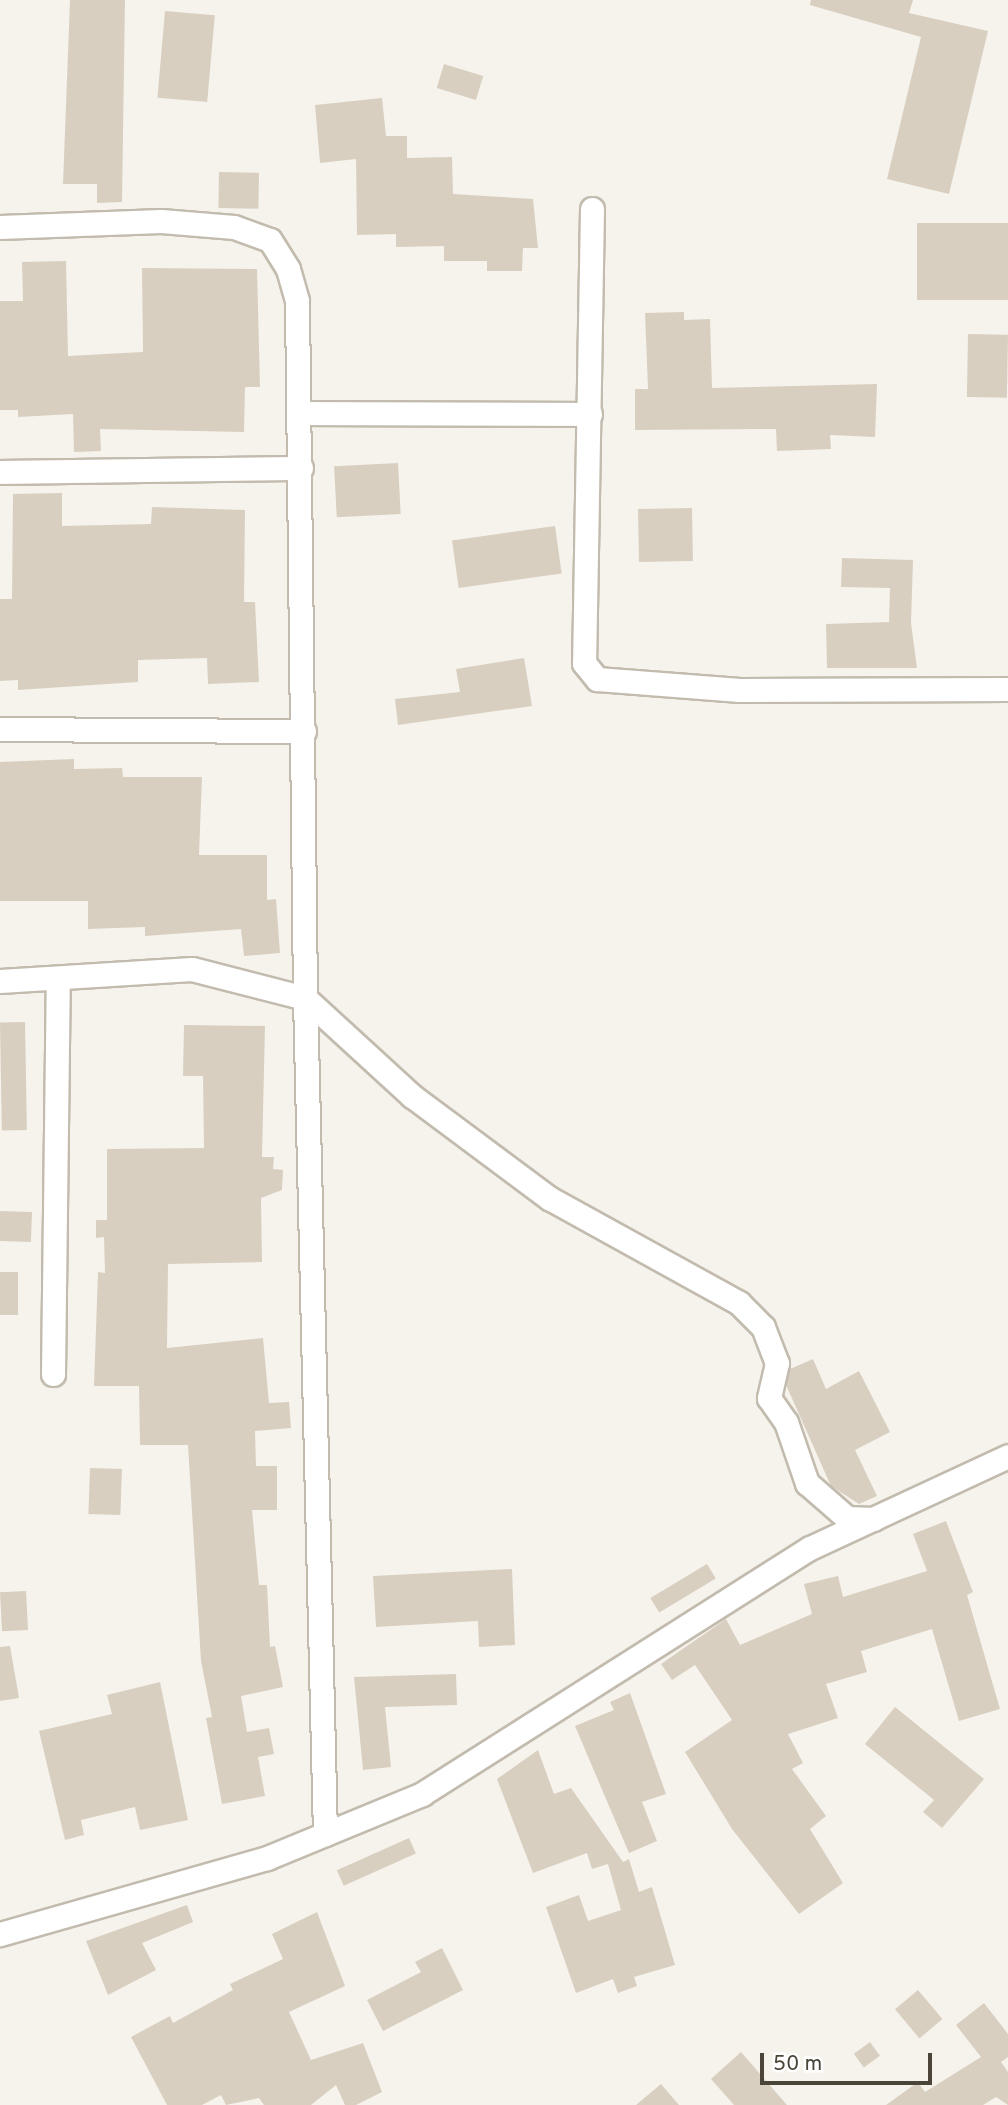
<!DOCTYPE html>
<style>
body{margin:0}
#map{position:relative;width:1008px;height:2105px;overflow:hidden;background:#f6f3ec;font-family:Overpass,sans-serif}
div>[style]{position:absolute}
.building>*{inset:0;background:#d8cfc1;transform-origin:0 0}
.roads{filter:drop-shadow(2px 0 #c2bbae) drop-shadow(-2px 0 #c2bbae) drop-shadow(0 2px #c2bbae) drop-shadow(0 -2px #c2bbae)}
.minor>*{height:23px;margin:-11.5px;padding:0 11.5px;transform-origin:11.5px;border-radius:11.5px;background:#fff}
span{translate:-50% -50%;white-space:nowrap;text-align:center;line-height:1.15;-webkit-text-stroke:5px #fff;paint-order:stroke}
.scale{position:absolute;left:760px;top:2053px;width:172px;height:32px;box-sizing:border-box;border:4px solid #4b4439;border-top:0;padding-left:9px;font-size:21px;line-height:24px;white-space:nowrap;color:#4b4439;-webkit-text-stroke:5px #fff;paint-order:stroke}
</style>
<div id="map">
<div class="building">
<i style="clip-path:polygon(70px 0,125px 0,122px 202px,97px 203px,97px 184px,63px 184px)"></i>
<i style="clip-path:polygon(811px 0,913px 0,909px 13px,988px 31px,949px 194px,887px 179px,921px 37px,810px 5px)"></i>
<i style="left:165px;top:11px;width:50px;height:87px;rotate:5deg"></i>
<i style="left:444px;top:64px;width:41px;height:25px;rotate:17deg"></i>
<i style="clip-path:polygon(382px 98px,386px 136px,407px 136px,407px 158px,452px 157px,453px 194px,533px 199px,538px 248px,523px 248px,522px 271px,487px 271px,487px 261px,444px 261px,444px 246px,396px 247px,396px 234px,357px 235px,356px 159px,320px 163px,315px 105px)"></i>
<i style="left:219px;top:172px;width:40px;height:36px;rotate:1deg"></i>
<i style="left:1008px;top:223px;width:77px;height:91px;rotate:90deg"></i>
<i style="clip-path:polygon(66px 261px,68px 356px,143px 352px,142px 268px,257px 269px,260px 387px,245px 387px,244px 432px,100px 429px,101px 451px,74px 452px,73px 414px,18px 417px,18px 410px,0 410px,0 301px,23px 301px,22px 262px)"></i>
<i style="clip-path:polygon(684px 312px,684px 320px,710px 319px,712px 388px,877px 384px,875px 437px,830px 435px,831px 449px,777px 451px,776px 429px,635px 430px,635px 389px,648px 389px,645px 313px)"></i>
<i style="left:968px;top:334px;width:40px;height:63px;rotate:1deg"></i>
<i style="left:398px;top:463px;width:51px;height:64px;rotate:87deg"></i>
<i style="clip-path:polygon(62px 493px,62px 526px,151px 524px,152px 507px,245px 510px,244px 602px,255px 602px,259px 682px,208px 684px,207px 658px,138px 660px,138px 682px,18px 690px,18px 680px,0 681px,0 599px,12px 599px,13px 494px)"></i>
<i style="left:692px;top:508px;width:53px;height:54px;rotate:89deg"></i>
<i style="left:555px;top:526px;width:48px;height:104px;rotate:82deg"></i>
<i style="clip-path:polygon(842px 558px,913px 560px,911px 623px,917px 668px,827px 668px,826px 624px,889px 622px,890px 588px,841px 587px)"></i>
<i style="clip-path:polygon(524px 658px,532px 706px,398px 725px,395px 699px,460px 692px,456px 669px)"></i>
<i style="clip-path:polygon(74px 759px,74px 769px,122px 768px,123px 777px,202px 777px,199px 855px,267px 855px,267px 900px,276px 899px,280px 953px,244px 956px,241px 929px,145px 936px,145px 927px,88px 929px,88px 901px,0 901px,0 762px)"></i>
<i style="left:25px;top:1022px;width:108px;height:25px;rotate:89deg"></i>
<i style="clip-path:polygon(184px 1025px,265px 1026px,262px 1157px,274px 1157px,273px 1169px,283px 1170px,282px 1190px,261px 1198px,262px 1262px,168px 1264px,167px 1348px,263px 1338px,269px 1403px,289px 1402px,291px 1428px,255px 1431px,256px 1466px,277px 1466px,277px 1510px,252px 1510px,259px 1585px,267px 1585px,270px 1647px,275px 1646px,283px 1687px,241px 1696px,247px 1732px,269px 1728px,274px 1754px,258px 1757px,265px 1796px,222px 1804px,206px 1718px,212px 1717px,201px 1661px,188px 1445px,140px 1445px,139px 1386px,94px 1386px,98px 1272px,105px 1273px,104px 1237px,96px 1238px,96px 1220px,107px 1220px,107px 1149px,204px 1148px,203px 1076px,183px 1076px)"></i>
<i style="left:0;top:1211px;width:32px;height:30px;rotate:2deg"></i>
<i style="left:0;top:1272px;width:18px;height:43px"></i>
<i style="clip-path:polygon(813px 1359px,826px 1389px,859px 1371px,890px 1432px,855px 1450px,877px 1496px,859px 1504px,831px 1486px,786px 1385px,790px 1369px)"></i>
<i style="left:90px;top:1468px;width:32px;height:46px;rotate:2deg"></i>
<i style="clip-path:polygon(946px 1521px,973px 1592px,967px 1595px,1000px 1709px,959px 1721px,932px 1629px,861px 1651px,867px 1672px,826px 1684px,838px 1718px,788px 1734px,803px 1763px,792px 1769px,826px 1816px,810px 1829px,843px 1883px,799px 1914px,732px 1829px,685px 1752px,732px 1720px,695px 1665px,672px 1680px,661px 1664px,726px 1619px,740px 1645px,812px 1614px,804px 1584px,838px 1576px,843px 1597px,927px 1571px,913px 1534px)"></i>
<i style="left:707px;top:1564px;width:17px;height:66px;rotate:59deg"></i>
<i style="clip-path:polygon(512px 1569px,515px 1645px,479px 1647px,478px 1621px,376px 1627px,373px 1576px)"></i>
<i style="left:26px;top:1591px;width:39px;height:26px;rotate:87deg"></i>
<i style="clip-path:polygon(10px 1646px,19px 1698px,0 1701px,0 1647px)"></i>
<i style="clip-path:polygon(456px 1674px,457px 1705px,385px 1707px,391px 1767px,363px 1770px,354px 1677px)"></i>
<i style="clip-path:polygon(160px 1682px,188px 1820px,140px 1830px,135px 1807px,81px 1820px,84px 1835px,65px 1840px,39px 1731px,112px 1714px,107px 1695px)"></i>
<i style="clip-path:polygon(630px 1693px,666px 1794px,642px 1802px,657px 1841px,629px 1853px,575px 1726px,614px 1710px,610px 1702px)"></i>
<i style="clip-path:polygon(895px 1707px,984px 1779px,942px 1828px,923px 1812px,934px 1800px,865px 1744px)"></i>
<i style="clip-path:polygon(538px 1750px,554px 1794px,571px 1788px,623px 1862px,629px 1859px,639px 1892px,652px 1887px,675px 1965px,634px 1977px,637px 1986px,618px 1993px,613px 1979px,576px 1993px,546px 1907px,579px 1895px,588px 1921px,621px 1910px,608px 1864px,592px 1869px,587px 1853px,533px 1873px,497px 1779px)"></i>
<i style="left:409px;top:1838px;width:17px;height:79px;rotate:66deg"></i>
<i style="clip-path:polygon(187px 1905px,193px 1922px,142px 1943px,156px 1970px,108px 1995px,86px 1941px)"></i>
<i style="clip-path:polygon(317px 1912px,345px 1986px,289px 2012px,311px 2060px,363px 2043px,382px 2092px,356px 2105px,345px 2105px,336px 2085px,311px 2105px,264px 2105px,259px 2098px,226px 2105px,221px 2095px,202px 2105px,167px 2105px,131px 2037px,170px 2016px,173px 2023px,233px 1990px,230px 1984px,283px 1959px,272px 1934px)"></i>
<i style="clip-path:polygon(442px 1948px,463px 1990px,383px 2031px,367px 2000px,421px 1972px,415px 1962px)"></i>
<i style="left:918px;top:1990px;width:38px;height:30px;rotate:50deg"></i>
<i style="clip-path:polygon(984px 2003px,1008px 2034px,1008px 2057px,1001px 2062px,1008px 2072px,1008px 2105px,996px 2097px,983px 2105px,886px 2105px,918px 2082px,925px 2092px,981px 2057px,956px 2025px)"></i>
<i style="left:870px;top:2042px;width:17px;height:20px;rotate:54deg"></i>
<i style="clip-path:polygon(741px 2052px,787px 2105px,734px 2105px,711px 2079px)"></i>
<i style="clip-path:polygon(661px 2084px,679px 2105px,636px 2105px)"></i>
</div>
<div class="roads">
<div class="minor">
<i style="left:592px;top:209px;width:454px;rotate:91deg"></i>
<i style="left:584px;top:663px;width:21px;rotate:51deg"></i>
<i style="left:597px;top:679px;width:143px;rotate:4.4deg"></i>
<i style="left:740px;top:690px;width:268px;rotate:-0.2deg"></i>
<i style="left:0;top:227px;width:161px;rotate:-2.1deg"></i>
<i style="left:161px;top:221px;width:73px;rotate:4.7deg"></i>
<i style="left:234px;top:227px;width:38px;rotate:20deg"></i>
<i style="left:270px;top:240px;width:34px;rotate:58deg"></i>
<i style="left:288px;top:269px;width:33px;rotate:74deg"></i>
<i style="left:297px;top:301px;width:697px;rotate:89.34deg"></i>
<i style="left:305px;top:998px;width:836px;rotate:88.63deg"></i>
<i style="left:301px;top:413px;width:289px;rotate:0.2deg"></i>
<i style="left:0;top:472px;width:301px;rotate:-0.8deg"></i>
<i style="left:0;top:729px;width:304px;rotate:0.4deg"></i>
<i style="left:0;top:981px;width:192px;rotate:-3.6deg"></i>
<i style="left:192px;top:969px;width:117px;rotate:14.4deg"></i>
<i style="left:305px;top:998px;width:145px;rotate:42.5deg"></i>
<i style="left:412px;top:1096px;width:171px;rotate:36.7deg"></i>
<i style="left:549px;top:1198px;width:217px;rotate:28.9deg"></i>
<i style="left:739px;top:1303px;width:34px;rotate:45deg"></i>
<i style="left:763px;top:1327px;width:39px;rotate:69deg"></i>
<i style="left:777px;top:1363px;width:36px;rotate:103deg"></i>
<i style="left:769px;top:1398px;width:29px;rotate:55deg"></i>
<i style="left:786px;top:1422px;width:65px;rotate:71deg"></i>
<i style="left:807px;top:1483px;width:53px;rotate:41.2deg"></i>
<i style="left:847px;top:1518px;width:27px;rotate:2deg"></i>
<i style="left:53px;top:1374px;width:394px;rotate:-89.3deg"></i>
<i style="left:0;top:1934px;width:278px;rotate:-15.9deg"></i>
<i style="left:267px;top:1858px;width:168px;rotate:-22.4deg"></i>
<i style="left:422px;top:1794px;width:459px;rotate:-32.4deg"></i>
<i style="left:810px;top:1548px;width:218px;rotate:-24.9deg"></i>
</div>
</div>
<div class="scale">50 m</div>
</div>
